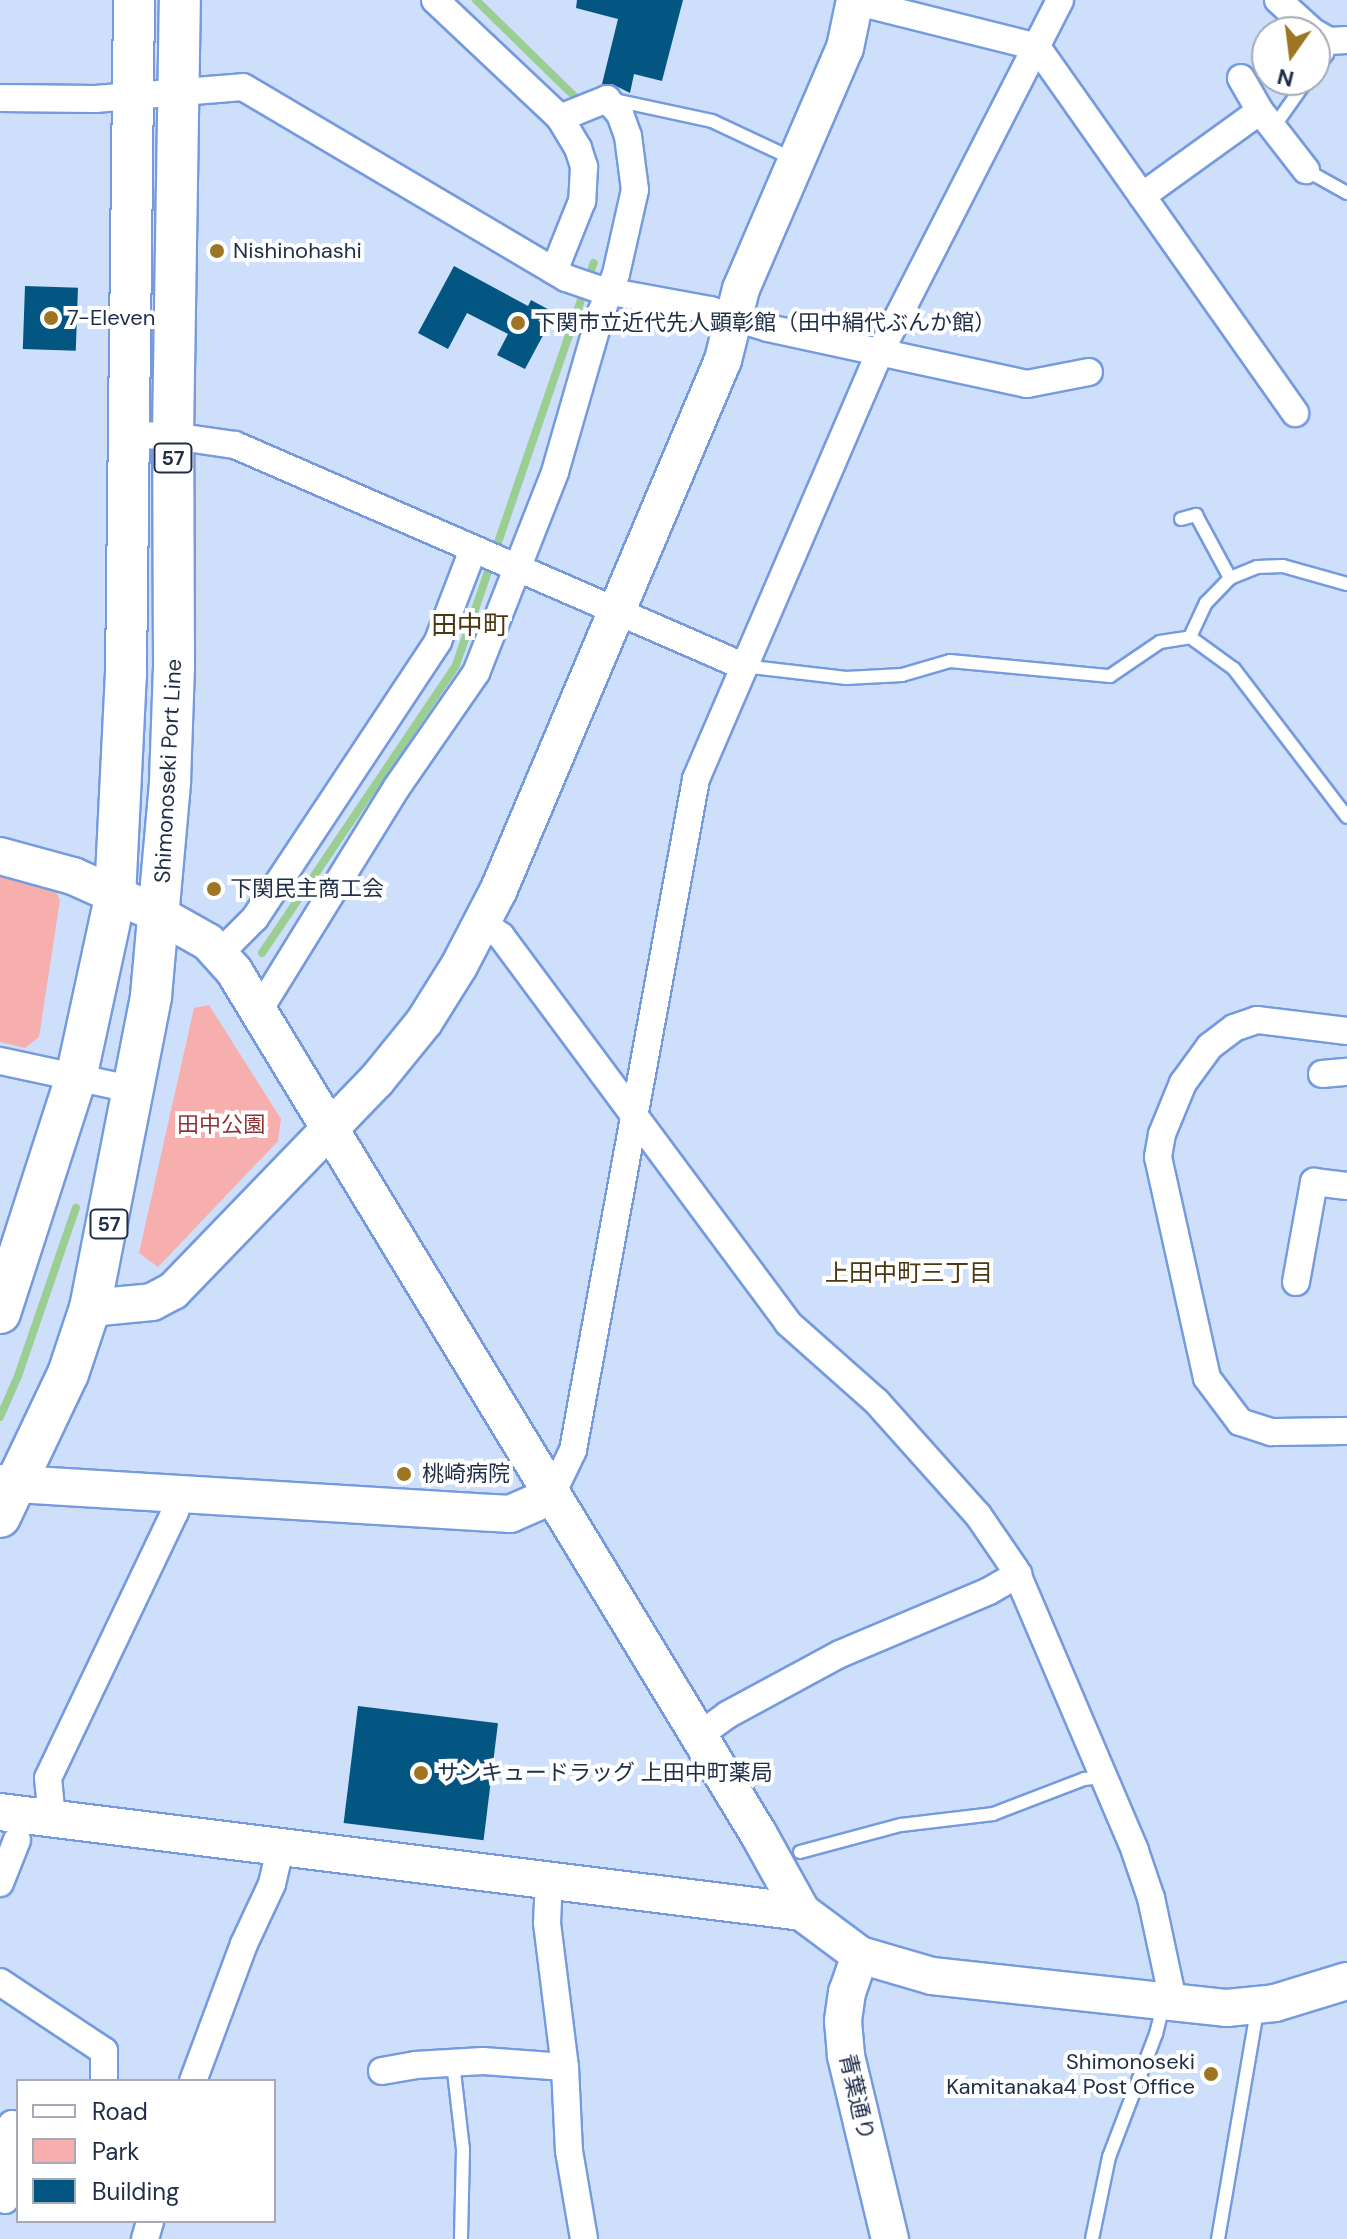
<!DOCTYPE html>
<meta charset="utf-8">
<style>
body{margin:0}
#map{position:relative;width:1347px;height:2239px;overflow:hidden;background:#cedffb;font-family:"DM Sans","Noto Sans JP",sans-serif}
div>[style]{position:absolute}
.green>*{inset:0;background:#f6afad}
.stream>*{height:8px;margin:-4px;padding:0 4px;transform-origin:4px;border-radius:4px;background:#9ace92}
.building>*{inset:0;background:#045682;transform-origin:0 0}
.roads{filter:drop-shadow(2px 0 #759bde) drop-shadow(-2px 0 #759bde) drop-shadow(0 2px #759bde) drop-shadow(0 -2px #759bde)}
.lane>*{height:12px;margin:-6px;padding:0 6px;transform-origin:6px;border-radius:6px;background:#fff}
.street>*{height:26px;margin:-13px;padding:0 13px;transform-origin:13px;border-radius:13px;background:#fff}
.secondary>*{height:36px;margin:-18px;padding:0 18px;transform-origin:18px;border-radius:18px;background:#fff}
.primary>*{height:40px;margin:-20px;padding:0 20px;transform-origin:20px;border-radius:20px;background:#fff}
.dots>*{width:22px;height:22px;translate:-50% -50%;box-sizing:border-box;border:4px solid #fff;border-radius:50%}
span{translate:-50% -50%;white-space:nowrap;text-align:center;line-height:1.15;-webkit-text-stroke:8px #fff;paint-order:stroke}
.shield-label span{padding:2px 6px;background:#fff;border:2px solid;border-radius:6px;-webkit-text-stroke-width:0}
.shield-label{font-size:20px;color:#1e2d48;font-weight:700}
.poi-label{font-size:22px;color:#1e2d48}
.left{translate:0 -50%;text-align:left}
.right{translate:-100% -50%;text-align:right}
.street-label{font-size:22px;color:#1e2d48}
.park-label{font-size:22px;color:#923237}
.neighbourhood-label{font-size:24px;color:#4c3913}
.quarter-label{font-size:26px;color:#4c3913}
.legend{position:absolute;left:16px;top:2079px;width:260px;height:144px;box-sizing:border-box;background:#fff;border:2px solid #a5abb6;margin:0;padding:10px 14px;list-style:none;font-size:24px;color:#1e2d48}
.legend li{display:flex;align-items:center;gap:16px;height:40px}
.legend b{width:40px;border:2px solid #a5abb6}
.north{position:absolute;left:1251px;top:16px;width:80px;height:80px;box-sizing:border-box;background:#fff;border:2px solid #a5abb6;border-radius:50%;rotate:194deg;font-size:22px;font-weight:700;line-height:32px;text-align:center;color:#1e2d48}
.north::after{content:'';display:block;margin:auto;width:28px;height:36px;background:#9d7523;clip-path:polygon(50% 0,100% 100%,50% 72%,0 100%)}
</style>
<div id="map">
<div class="green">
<i style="clip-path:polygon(0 875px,54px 887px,60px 900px,39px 1037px,25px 1048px,0 1042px)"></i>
<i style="clip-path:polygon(209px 1005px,281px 1119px,278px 1141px,158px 1267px,139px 1253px,194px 1008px)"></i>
</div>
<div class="stream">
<i style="left:476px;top:0;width:141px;rotate:44.4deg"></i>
<i style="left:262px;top:953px;width:347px;rotate:-56deg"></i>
<i style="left:456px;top:665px;width:425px;rotate:-71.1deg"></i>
<i style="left:0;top:1417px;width:45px;rotate:-66.3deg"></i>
<i style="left:18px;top:1376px;width:178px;rotate:-71deg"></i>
</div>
<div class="building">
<i style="clip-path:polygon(577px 0,683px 0,662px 81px,634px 74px,630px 93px,612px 84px,602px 84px,618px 19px,576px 8px)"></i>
<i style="clip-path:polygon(454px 266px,528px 306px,531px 300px,555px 313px,525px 369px,497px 355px,508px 334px,467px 313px,448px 349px,418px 333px)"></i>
<i style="left:25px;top:286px;width:53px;height:63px;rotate:2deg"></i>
<i style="left:358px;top:1706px;width:141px;height:118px;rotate:7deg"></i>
</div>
<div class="roads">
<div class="lane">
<i style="left:1315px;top:70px;width:20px;rotate:-53deg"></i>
<i style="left:1327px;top:54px;width:13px;rotate:-81deg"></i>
<i style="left:610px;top:99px;width:104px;rotate:12.2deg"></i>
<i style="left:712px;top:121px;width:89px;rotate:25.1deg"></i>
<i style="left:1273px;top:128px;width:59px;rotate:-54.7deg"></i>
<i style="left:1306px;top:170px;width:47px;rotate:29.3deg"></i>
<i style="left:1181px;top:519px;width:16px;rotate:-15deg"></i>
<i style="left:1196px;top:515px;width:72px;rotate:61.6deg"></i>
<i style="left:1230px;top:578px;width:29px;rotate:-22deg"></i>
<i style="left:1257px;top:567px;width:26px;rotate:-2deg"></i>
<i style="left:1283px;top:566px;width:66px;rotate:15.7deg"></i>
<i style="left:1190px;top:637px;width:38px;rotate:-65deg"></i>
<i style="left:1206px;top:603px;width:35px;rotate:-46deg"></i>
<i style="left:743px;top:666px;width:104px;rotate:6.6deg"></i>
<i style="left:846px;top:678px;width:56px;rotate:-3.1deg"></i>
<i style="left:902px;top:675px;width:50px;rotate:-16.3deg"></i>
<i style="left:950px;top:661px;width:161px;rotate:5.4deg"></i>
<i style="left:1110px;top:676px;width:60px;rotate:-34.2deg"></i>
<i style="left:1160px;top:642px;width:30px;rotate:-9deg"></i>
<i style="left:1190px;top:637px;width:54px;rotate:36deg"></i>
<i style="left:1234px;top:669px;width:186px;rotate:52.6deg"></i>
<i style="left:800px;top:1852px;width:105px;rotate:-15deg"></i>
<i style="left:901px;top:1825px;width:93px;rotate:-6.8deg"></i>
<i style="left:993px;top:1814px;width:97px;rotate:-21deg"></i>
<i style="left:1084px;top:1779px;width:19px;rotate:-6deg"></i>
<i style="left:453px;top:2063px;width:88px;rotate:83.4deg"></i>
<i style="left:463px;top:2150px;width:89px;rotate:91.3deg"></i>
<i style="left:1092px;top:2239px;width:84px;rotate:-78.3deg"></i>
<i style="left:1109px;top:2157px;width:132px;rotate:-69.1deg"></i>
<i style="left:1156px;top:2034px;width:29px;rotate:-76deg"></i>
<i style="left:1218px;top:2239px;width:232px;rotate:-80.3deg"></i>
</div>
<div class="street">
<i style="left:435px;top:0;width:172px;rotate:43.3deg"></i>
<i style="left:560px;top:118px;width:35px;rotate:59deg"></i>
<i style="left:578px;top:148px;width:20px;rotate:72deg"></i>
<i style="left:584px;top:167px;width:34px;rotate:93deg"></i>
<i style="left:582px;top:201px;width:75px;rotate:111.8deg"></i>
<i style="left:1278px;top:0;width:47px;rotate:42.4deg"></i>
<i style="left:854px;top:1px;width:189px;rotate:14.1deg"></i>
<i style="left:1037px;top:47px;width:448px;rotate:54.8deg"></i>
<i style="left:1315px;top:33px;width:16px;rotate:30deg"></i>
<i style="left:1329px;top:41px;width:18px;rotate:-3deg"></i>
<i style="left:1241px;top:78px;width:38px;rotate:60deg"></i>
<i style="left:1260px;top:111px;width:75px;rotate:52.1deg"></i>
<i style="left:0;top:98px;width:95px;rotate:0.6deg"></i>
<i style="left:95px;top:99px;width:148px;rotate:-4.6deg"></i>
<i style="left:243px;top:87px;width:375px;rotate:30.6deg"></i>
<i style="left:566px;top:278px;width:37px;rotate:19deg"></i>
<i style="left:601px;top:290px;width:111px;rotate:10.4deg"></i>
<i style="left:710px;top:310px;width:61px;rotate:17.2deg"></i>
<i style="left:768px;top:328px;width:265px;rotate:12.2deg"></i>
<i style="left:1027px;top:384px;width:63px;rotate:-11deg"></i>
<i style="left:1142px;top:196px;width:145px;rotate:-35.8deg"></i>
<i style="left:130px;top:435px;width:43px;rotate:1.3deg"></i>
<i style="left:173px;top:436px;width:63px;rotate:8.3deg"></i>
<i style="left:235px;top:445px;width:554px;rotate:23.51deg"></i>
<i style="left:482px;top:923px;width:23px;rotate:34deg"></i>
<i style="left:501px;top:936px;width:482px;rotate:53.4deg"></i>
<i style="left:788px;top:1323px;width:118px;rotate:41.6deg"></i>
<i style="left:876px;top:1401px;width:153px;rotate:48.2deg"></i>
<i style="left:978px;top:1515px;width:65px;rotate:55.6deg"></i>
<i style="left:1015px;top:1569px;width:306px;rotate:66.9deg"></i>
<i style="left:1135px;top:1851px;width:50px;rotate:71.2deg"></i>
<i style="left:1151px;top:1898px;width:105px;rotate:77.9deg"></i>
<i style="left:220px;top:953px;width:49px;rotate:-45deg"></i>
<i style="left:255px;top:918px;width:332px;rotate:-56.5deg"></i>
<i style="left:438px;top:641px;width:97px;rotate:-69deg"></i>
<i style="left:258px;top:1012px;width:264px;rotate:-58.3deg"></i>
<i style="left:397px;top:787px;width:139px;rotate:-55.3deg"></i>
<i style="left:476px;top:673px;width:216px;rotate:-68.5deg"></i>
<i style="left:555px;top:472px;width:166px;rotate:-73.9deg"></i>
<i style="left:601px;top:313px;width:42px;rotate:-69deg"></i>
<i style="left:616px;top:274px;width:86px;rotate:-77.3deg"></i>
<i style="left:635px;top:190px;width:54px;rotate:-97.4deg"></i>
<i style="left:628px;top:136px;width:23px;rotate:-110deg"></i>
<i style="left:620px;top:114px;width:20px;rotate:-131deg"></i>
<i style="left:607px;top:99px;width:51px;rotate:158deg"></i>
<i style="left:1347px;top:1031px;width:91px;rotate:-173deg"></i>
<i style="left:1257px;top:1020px;width:24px;rotate:161deg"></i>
<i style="left:1234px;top:1028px;width:30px;rotate:143deg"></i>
<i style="left:1210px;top:1046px;width:46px;rotate:126.1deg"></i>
<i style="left:1183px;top:1083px;width:55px;rotate:112.4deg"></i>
<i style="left:1162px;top:1134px;width:23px;rotate:100deg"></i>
<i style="left:1158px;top:1157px;width:226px;rotate:77.5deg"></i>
<i style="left:1207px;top:1378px;width:55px;rotate:53.1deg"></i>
<i style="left:1240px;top:1422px;width:33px;rotate:18deg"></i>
<i style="left:1271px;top:1432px;width:76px;rotate:-0.8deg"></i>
<i style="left:0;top:1061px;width:138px;rotate:12.1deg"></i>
<i style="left:1322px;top:1074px;width:25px;rotate:-5deg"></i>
<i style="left:1296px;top:1282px;width:102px;rotate:-79.8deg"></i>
<i style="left:1314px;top:1182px;width:33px;rotate:7deg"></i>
<i style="left:551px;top:1496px;width:51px;rotate:-64.4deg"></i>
<i style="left:573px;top:1450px;width:682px;rotate:-79.61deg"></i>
<i style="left:696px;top:779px;width:465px;rotate:-66.7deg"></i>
<i style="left:880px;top:352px;width:395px;rotate:-62.9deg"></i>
<i style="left:697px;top:1737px;width:37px;rotate:-36deg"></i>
<i style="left:727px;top:1715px;width:128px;rotate:-28.4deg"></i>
<i style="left:840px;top:1654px;width:162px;rotate:-22.9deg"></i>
<i style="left:989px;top:1591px;width:34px;rotate:-30deg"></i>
<i style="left:52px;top:1818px;width:40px;rotate:-95.7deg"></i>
<i style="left:48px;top:1778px;width:295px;rotate:-64.5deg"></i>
<i style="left:175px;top:1512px;width:21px;rotate:-73deg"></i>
<i style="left:549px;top:1879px;width:44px;rotate:92.6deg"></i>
<i style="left:547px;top:1923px;width:145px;rotate:82.9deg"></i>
<i style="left:565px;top:2067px;width:84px;rotate:87.3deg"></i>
<i style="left:569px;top:2151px;width:89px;rotate:80.3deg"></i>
<i style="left:0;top:1883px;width:46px;rotate:-68.4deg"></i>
<i style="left:0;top:1982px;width:125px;rotate:33.6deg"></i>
<i style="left:104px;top:2051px;width:30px;rotate:90deg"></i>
<i style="left:382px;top:2071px;width:34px;rotate:-10deg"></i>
<i style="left:415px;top:2065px;width:68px;rotate:-3.4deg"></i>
<i style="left:483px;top:2061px;width:82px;rotate:4.2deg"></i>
<i style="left:193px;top:2081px;width:146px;rotate:-69.6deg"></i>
<i style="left:244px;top:1944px;width:66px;rotate:-65deg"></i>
<i style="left:272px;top:1884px;width:39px;rotate:-77deg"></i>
<i style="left:5px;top:2200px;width:43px;rotate:-92.7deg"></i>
<i style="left:3px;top:2157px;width:34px;rotate:-75deg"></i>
<i style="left:12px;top:2124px;width:6px;rotate:18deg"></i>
<i style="left:145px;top:2239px;width:19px;rotate:-74deg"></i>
</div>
<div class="secondary">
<i style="left:0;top:856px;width:76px;rotate:15.3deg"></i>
<i style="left:73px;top:876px;width:95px;rotate:24.1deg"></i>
<i style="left:160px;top:915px;width:55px;rotate:29.4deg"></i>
<i style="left:208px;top:942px;width:39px;rotate:48deg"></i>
<i style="left:234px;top:971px;width:1009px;rotate:58.71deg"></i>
<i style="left:758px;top:1833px;width:90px;rotate:60.9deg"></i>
<i style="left:802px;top:1912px;width:72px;rotate:36.6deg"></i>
<i style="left:860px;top:1955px;width:75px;rotate:16.3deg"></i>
<i style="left:932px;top:1976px;width:297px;rotate:6.2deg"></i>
<i style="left:1227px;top:2008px;width:48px;rotate:-5.9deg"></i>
<i style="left:1275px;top:2003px;width:75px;rotate:-17deg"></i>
<i style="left:90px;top:1308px;width:62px;rotate:-5.5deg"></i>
<i style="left:152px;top:1302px;width:24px;rotate:-28deg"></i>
<i style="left:173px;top:1291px;width:292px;rotate:-46deg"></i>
<i style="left:376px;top:1081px;width:76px;rotate:-50.9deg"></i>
<i style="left:424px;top:1022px;width:66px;rotate:-58deg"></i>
<i style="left:459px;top:966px;width:87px;rotate:-62.5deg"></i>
<i style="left:499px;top:889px;width:574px;rotate:-67.05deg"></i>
<i style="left:723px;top:360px;width:73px;rotate:-75.8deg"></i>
<i style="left:741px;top:289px;width:262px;rotate:-66.7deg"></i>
<i style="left:845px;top:48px;width:49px;rotate:-78.2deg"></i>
<i style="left:0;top:1483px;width:511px;rotate:3.48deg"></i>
<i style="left:510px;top:1514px;width:45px;rotate:-23.7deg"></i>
<i style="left:0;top:1812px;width:808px;rotate:7.11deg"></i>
<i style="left:860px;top:1955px;width:39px;rotate:109deg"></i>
<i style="left:847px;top:1992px;width:29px;rotate:98deg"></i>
<i style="left:843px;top:2021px;width:35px;rotate:85deg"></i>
<i style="left:846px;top:2056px;width:188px;rotate:76.5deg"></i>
</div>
<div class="primary">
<i style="left:0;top:1313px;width:247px;rotate:-72.1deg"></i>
<i style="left:76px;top:1078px;width:185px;rotate:-77.8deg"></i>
<i style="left:115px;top:897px;width:223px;rotate:-87.2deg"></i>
<i style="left:126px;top:674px;width:674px;rotate:-89.32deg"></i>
<i style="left:0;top:1517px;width:158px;rotate:-64.6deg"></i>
<i style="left:68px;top:1374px;width:70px;rotate:-71.6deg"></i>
<i style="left:90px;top:1308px;width:318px;rotate:-78.9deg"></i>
<i style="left:151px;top:996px;width:216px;rotate:-84.9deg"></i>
<i style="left:170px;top:781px;width:114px;rotate:-88deg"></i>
<i style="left:174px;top:667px;width:231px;rotate:-90.2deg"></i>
<i style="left:173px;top:436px;width:436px;rotate:-89.1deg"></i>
</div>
</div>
<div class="dots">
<i style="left:217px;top:251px;background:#9d7523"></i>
<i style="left:51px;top:318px;background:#9d7523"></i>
<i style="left:518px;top:323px;background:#9d7523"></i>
<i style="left:214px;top:889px;background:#9d7523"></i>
<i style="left:404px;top:1474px;background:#9d7523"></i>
<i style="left:421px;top:1773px;background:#9d7523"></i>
<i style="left:1211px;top:2074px;background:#9d7523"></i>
</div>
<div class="shield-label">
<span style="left:173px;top:458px">57</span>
<span style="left:109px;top:1224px">57</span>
</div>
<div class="poi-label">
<span class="left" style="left:233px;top:251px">Nishinohashi</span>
<span class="left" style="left:67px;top:318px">7-Eleven</span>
<span class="left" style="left:534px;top:323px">下関市立近代先人顕彰館（田中絹代ぶんか館）</span>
<span class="left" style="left:230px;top:889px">下関民主商工会</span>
<span class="left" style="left:422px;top:1474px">桃崎病院</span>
<span class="left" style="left:437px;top:1773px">サンキュードラッグ 上田中町薬局</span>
<span class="right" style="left:1195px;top:2074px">Shimonoseki<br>Kamitanaka4 Post Office</span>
</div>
<div class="street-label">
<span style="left:168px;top:771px;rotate:-87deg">Shimonoseki Port Line</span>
<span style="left:857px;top:2097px;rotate:77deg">青葉通り</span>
</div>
<div class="park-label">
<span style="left:221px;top:1125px">田中公園</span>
</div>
<div class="neighbourhood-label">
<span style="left:909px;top:1273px">上田中町三丁目</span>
</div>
<div class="quarter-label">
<span style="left:470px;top:626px">田中町</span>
</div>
<ul class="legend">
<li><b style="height:10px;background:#fff"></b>Road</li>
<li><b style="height:22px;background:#f6afad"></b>Park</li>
<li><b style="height:22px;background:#045682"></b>Building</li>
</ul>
<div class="north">N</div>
</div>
